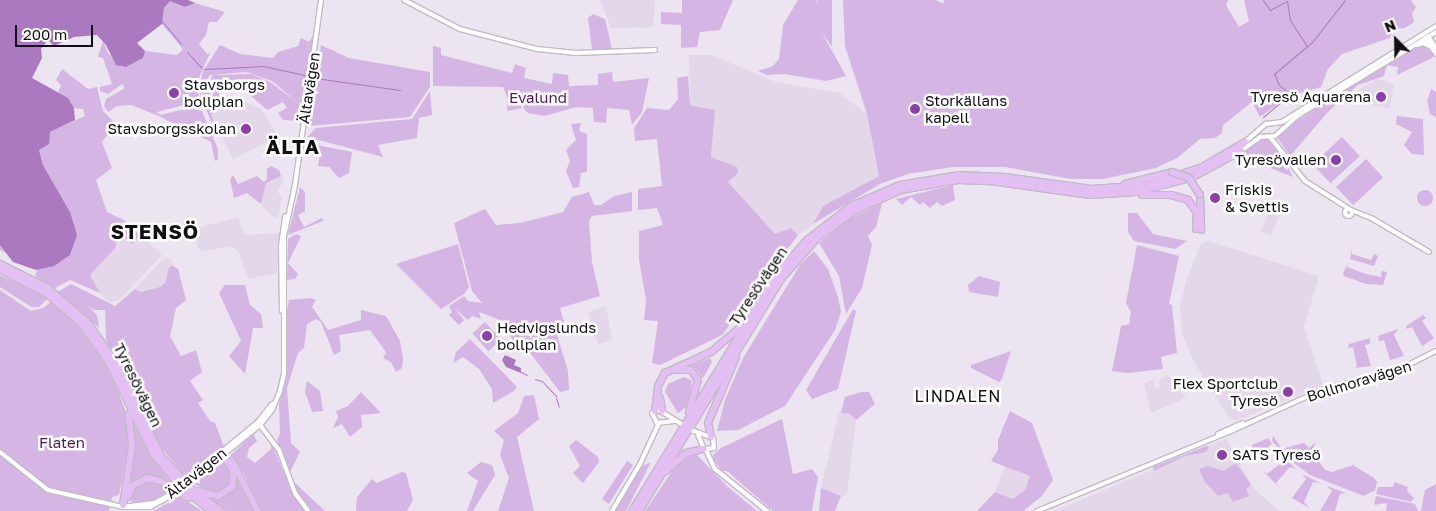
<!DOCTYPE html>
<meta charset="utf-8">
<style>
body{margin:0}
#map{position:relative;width:1436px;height:511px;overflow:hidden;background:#ece4f0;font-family:"Golos Text",sans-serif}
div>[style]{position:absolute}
.built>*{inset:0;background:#e3d7e9}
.green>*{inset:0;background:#d5b5e3;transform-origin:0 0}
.round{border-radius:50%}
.water>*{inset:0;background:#aa79c0}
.stream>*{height:1px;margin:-0.5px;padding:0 0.5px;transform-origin:0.5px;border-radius:0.5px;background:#aa79c0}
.roads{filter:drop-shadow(1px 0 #c2bac6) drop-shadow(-1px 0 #c2bac6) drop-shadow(0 1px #c2bac6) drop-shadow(0 -1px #c2bac6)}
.tertiary>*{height:4px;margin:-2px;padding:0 2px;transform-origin:2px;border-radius:2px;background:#fff}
.tertiary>.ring{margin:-2px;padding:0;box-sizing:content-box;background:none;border:4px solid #fff;border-radius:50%}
.secondary>*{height:4px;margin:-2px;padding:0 2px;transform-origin:2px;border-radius:2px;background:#fff}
.motorway>*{height:6px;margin:-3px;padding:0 3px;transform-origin:3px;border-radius:3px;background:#e3bff3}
.bridges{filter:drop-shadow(1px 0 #c2bac6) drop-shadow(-1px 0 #c2bac6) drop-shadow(0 1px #c2bac6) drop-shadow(0 -1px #c2bac6)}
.secondary-bridge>*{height:4px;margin:-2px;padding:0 2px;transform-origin:2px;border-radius:2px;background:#fff}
.motorway-bridge>*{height:6px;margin:-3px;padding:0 3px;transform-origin:3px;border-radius:3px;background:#e3bff3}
.dots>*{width:14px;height:14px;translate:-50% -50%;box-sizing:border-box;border:2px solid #fff;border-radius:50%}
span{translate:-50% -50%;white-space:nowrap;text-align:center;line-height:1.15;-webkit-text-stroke:5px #fff;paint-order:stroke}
.poi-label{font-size:15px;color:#110f13}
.left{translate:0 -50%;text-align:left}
.right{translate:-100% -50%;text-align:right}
.street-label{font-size:15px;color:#110f13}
.park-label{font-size:15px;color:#54156b}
.neighbourhood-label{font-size:16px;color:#110f13;letter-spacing:1px}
.district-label{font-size:20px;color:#110f13;font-weight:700;letter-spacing:1px}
.north{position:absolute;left:1371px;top:15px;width:50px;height:50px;-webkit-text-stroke:4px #fff;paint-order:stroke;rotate:337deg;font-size:14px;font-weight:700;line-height:20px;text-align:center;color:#110f13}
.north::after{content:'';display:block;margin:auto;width:18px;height:22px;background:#110f13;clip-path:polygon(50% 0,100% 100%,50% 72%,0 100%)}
.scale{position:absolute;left:15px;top:25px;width:78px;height:22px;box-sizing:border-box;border:2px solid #110f13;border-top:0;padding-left:6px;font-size:15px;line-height:18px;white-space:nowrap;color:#110f13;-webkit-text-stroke:4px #fff;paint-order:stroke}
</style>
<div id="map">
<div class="built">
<i style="clip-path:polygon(600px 0,655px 0,653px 27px,611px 28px)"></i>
<i style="clip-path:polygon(689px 55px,711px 55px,776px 82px,839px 93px,867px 114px,879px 176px,823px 206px,813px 224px,798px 235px,791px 228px,775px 234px,728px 182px,737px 167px,711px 157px,715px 110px,690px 105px)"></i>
<i style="clip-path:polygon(1377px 79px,1394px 84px,1390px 108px,1354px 103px,1360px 89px)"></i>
<i style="clip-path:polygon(243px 101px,261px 109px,278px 136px,233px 159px,211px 115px,222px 107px)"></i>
<i style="clip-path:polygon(281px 176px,284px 181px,277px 191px,282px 197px,278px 218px,270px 215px,261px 204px,266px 183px)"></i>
<i style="clip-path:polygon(1277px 207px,1282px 209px,1271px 236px,1261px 232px,1269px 211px,1275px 213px)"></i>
<i style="clip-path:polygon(238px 217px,245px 235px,280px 233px,277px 273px,248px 279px,239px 252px,231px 246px,200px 252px,193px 229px)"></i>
<i style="clip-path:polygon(126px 221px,162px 255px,119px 300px,109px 302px,100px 293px,90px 275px,116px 247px,117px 231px)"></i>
<i style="clip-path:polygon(1208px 241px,1319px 276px,1304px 327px,1323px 385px,1236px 421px,1230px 419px,1194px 362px,1182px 334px,1180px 307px,1186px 282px,1200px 245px)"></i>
<i style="clip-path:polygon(171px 258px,173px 266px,168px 267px,165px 283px,160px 287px,141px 292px,135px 289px,163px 259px)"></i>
<i style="clip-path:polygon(606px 306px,612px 340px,598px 344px,588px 312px)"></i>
<i style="clip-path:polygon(1168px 375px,1186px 398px,1151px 413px,1144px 383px,1153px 379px,1155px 388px,1160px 387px,1159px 381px)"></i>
<i style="clip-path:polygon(839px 413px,850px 414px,856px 420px,847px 495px,841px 496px,821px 488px)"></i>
<i style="clip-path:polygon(1226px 439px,1254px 489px,1279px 511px,1054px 511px)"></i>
<i style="clip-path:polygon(1005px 466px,1031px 476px,1025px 490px,1013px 499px,995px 492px)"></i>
</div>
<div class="green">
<i style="clip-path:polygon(170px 0,185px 7px,195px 3px,225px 12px,217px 22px,209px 22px,206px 35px,199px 44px,207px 54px,210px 53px,197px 82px,199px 101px,157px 112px,160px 115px,189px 108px,202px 111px,218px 149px,218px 159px,215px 161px,211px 142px,159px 116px,131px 105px,117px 106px,108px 112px,104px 106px,106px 99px,125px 88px,122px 84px,108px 94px,100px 91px,100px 87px,112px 84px,103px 58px,98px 57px,103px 41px,108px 53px,122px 67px,140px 60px,145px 51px,177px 55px,183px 49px,162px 24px,164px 8px)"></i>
<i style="clip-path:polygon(682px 0,733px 0,720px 30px,700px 32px,697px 47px,681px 48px,681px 25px,661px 24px,661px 12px,682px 13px)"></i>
<i style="clip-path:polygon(798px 0,817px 0,816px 5px,818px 0,832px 0,832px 47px,821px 31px,846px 76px,826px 81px,785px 74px,767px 75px,758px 71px,773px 66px,779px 59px,783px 25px)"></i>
<i style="clip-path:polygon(843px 0,936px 0,943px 4px,944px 0,1228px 0,1226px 5px,1239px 27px,1249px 21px,1244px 0,1411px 0,1416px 7px,1412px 14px,1414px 22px,1405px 28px,1393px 29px,1390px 38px,1342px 54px,1328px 69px,1321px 87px,1289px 96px,1260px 117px,1252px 102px,1223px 125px,1222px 133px,1215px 138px,1200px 139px,1177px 158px,1156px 168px,1102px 179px,1071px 179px,1005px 167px,953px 167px,908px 174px,880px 184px,813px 224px,823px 206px,879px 176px,867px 114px,845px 46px)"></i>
<i style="clip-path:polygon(593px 14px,605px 19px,612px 49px,592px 49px,588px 18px)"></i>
<i style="clip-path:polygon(317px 28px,300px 121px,283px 120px,278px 113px,287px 108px,283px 102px,267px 110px,250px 95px,253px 83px,243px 79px,218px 81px,220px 105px,211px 115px,215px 123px,212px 124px,200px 94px,213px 75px,251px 74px,270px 82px,298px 103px,272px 81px,246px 72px,210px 75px,199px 90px,203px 71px,220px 45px,240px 54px,273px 58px,278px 52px,298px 46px,301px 38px,309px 42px)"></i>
<i style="clip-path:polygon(321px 45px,349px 58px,430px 72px,430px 87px,410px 117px,309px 126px)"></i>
<i style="clip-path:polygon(1422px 45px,1435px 55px,1432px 58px,1397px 75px,1398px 67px,1387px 65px,1384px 76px,1358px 85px,1328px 112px,1290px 156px,1278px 139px,1279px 132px,1386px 64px)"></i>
<i style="clip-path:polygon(433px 46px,441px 48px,441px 55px,512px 73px,515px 64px,526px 68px,524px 78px,552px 84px,553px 73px,568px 75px,569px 86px,598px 85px,598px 74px,612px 72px,613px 82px,649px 78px,642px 112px,632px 125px,629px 110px,607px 108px,606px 123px,594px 122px,593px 108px,577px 107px,544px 116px,528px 113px,523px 108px,507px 111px,508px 99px,503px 87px,433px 86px)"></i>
<i style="clip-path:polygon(62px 69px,88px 89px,97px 87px,103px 111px,116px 124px,102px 142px,112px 168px,96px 180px,107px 212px,126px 221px,119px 230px,126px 223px,140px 235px,132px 244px,117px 231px,116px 247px,90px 275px,100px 293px,70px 280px,55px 288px,35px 276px,38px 268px,0 250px,0 87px,61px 262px,70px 212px,43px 165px,39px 150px,50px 132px,85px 116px,83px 109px,74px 108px,68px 98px,58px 93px,61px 85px,56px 80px)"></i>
<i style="clip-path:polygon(688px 76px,690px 105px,715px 110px,711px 157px,737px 167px,738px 173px,728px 182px,775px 234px,791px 228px,798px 235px,722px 335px,660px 365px,652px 363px,658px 321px,644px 320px,646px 300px,639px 260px,639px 231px,663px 225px,657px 208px,638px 210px,638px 189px,662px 186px,657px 139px,635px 141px,634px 128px,647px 108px,669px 110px,678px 99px,677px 78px)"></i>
<i style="clip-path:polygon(1431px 89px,1436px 92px,1436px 117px,1430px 114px,1427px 101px)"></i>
<i style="clip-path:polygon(430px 91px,432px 115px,419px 118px,417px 138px,378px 145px,383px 157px,307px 137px,316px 128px,412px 119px)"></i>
<i style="clip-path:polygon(1397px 116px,1423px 119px,1424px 155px,1412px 154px,1404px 145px,1412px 132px,1396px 124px)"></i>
<i style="clip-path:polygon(581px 123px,579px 131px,587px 134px,587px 172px,581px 173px,579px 187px,573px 188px,566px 171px,570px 161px,566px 150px,576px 140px,571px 124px)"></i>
<i style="left:1342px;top:137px;width:26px;height:40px;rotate:47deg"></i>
<i style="clip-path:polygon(1260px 138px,1270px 138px,1286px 160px,1277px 162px,1241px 153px)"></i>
<i style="clip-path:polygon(317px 145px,352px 152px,349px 173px,339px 178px,329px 167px,318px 166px,320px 154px,314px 152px)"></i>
<i style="clip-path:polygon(1242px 157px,1277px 165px,1286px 163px,1293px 177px)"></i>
<i style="left:1366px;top:159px;width:25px;height:41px;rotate:47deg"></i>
<i style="clip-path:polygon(271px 166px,279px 170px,281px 176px,266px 183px,261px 204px,247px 193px,234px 198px,230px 179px,233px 175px,238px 184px,257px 176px,264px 182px,267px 179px,267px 169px)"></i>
<i style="clip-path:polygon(953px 185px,955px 200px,942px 206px,937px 202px,930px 208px,923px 202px,920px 205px,911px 197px,902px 205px,896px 199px)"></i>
<i style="clip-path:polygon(300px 187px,305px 192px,305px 211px,298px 215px,304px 227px,322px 218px,323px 221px,288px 235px)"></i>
<i class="round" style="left:1417px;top:190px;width:16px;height:16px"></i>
<i style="clip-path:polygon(589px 192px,594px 205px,601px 205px,614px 196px,632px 192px,632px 211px,592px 216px,589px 221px,592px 262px,600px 296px,560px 308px,567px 332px,557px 335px,568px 371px,569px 390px,560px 392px,531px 354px,514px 344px,505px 322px,479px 312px,481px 319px,472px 316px,468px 320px,455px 309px,464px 320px,459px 325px,449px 315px,452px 312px,449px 306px,464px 296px,468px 301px,482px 303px,472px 291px,454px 223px,485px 209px,496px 225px,520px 223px,563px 212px,572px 197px)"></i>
<i style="clip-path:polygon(882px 203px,876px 227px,868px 236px,872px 245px,862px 288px,846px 314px,839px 276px,819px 243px,847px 220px)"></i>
<i style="clip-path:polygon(1128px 213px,1137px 213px,1153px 234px,1187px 241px,1175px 249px,1134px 241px,1128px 232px)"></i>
<i style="clip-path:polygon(296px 234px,301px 236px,288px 263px,298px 274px,295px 279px,287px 280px,288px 239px)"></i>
<i style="clip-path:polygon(458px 244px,469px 287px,464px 294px,441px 309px,396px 264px)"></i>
<i style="clip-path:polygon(1137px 245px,1179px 256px,1169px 304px,1172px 305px,1177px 353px,1161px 357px,1163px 369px,1128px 373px,1112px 371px,1121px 326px,1129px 324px,1131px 312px,1126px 303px)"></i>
<i style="clip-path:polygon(1352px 249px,1352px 254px,1371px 260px,1374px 254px,1378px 256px,1374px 266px,1350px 259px)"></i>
<i style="clip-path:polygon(814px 251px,828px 269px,838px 297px,841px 312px,835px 330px,785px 406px,738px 430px,717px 431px,725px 400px,743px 358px,800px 265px)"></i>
<i style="clip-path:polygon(1349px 261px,1347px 267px,1366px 274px,1381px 277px,1382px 271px,1387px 272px,1383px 285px,1366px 284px,1344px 276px,1343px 273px)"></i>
<i style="clip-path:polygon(173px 266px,178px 269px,186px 300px,176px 308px,170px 336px,181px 356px,196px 350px,202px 372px,190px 381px,203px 400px,198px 403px,210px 421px,215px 423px,224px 447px,186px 478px,159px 445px,106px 340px,105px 310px,94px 310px,87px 305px,97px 315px,99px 328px,58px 292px,71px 284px,115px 306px,135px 289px,141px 292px,160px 287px,165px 283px,169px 267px)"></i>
<i style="clip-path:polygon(0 275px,28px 288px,47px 299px,39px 307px,31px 307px,0 287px)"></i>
<i style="clip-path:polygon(979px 276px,1000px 282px,998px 297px,969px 292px,968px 285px)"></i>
<i style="clip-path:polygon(225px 285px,245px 285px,250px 305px,261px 314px,263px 328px,253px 328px,245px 374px,229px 356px,241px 341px,219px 293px)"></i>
<i style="clip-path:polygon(0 290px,31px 311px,43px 308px,52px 301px,75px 322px,109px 368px,126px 412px,130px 441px,119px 495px,112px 497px,109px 511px,0 511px)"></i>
<i style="clip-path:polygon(311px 298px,316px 300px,312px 307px,328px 330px,361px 320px,361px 310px,386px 316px,400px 341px,403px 359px,402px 368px,396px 372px,391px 362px,383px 358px,386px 352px,370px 330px,339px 335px,341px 351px,334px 355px,321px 322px,316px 319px,307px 324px,304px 348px,298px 353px,287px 388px,291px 443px,300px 452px,290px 472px,277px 440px,280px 434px,279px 404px,287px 377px,287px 310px,289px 300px)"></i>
<i style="clip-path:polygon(853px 309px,856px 311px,838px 389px,812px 399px,806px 390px)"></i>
<i style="clip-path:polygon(1423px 315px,1426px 318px,1422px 321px,1434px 338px,1422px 346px,1412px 327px,1407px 329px,1406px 326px)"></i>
<i style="left:485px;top:322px;width:24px;height:17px;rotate:48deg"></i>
<i style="clip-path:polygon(1398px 329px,1394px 335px,1404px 356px,1390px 360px,1384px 340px,1379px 341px,1378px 336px)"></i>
<i style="clip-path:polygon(1370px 338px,1370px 344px,1365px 345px,1371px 366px,1353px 368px,1357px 367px,1353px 347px,1348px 348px,1349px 344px)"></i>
<i style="clip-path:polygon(470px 339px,517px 387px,514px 391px,493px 403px,492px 389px,479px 369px,463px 357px,453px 363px,456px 352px)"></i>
<i style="clip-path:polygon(1011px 351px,1002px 379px,999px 382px,971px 368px,971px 365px)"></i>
<i style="clip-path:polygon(710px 358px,712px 362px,703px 378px,693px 365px)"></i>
<i style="clip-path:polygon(684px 377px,692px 381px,690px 393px,686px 407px,678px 413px,665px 392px,668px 384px)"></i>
<i style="clip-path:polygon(307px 381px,320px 391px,323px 411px,312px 412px,305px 392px)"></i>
<i style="clip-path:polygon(361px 392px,381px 413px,361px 415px,362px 427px,350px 437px,342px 424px,333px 428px,338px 417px,336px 411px,348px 406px)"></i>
<i style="clip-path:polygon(861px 392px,869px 392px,875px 404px,856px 420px,850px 414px,841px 413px,845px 397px)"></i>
<i style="clip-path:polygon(534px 395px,539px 419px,517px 437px,534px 511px,498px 511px,509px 478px,500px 455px,504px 440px,494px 431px,518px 413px,524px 396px)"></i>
<i style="clip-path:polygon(1010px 411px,1032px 423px,1053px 480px,1042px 496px,1023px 511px,977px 511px,995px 492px,1013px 499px,1025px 490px,1030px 476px,991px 461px,998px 450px,998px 440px)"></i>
<i style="clip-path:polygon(782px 419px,793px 474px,812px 469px,818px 477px,812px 511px,773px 511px,727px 471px,722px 471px,714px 460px,713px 455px,721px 448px)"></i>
<i style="clip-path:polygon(133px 423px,150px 455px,175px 488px,146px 476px,136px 480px,129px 489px)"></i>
<i style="clip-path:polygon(253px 434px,257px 441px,249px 448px,247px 457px,255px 463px,271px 449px,271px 442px,293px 495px,305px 511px,261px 511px,244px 473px,230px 456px)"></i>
<i style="clip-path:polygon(1273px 436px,1282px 449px,1304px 443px,1309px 448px,1316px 442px,1312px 452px,1325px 470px,1332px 472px,1353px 465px,1374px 478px,1377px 482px,1375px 490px,1364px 496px,1310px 475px,1290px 460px,1272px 441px)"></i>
<i style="clip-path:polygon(1268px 438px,1272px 444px,1254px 458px,1252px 445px)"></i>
<i style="clip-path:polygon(576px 440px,598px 457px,599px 462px,583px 483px,573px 473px,580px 466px,569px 446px)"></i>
<i style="clip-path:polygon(1206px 446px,1209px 447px,1206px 452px,1185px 456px,1154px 471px,1153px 467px)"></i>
<i style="clip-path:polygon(696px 454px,727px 486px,757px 511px,645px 511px,679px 461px)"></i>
<i style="clip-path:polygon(1282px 456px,1296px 469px,1290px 467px,1276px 483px,1280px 488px,1262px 470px,1267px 474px,1284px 461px)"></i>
<i style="clip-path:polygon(226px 461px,232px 470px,231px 484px,221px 494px,192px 484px)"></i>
<i style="clip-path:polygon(627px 461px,633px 465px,609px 504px,602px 499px)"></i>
<i style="clip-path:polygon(481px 462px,492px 465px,495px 475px,473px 511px,467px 511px,478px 481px,467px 473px)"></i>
<i style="clip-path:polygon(651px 462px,626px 511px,615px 511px,641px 467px)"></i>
<i style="clip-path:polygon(1236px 463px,1251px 485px,1246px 489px,1249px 496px,1233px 502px,1228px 493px,1218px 496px,1205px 482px,1199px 469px,1208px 466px,1224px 471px)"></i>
<i style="clip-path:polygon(402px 472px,406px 473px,413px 500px,407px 511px,356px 511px,357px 497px,372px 479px,377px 483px)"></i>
<i style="clip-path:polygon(1302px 474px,1320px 483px,1313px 482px,1304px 502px,1309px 508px,1292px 498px,1306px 479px)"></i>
<i style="clip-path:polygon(236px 475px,256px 511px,226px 511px,207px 498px,219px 498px,229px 494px)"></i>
<i style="clip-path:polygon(145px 481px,156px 482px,171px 490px,154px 500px,133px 504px,130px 496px,135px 486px)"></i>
<i style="clip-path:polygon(294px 482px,325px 511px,311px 511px,301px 499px)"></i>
<i style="clip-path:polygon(1394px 482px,1408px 487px,1407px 491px,1414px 498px,1411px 502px,1376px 494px,1378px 487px,1393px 487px)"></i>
<i style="clip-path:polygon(1436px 484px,1436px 511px,1421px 511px,1425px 490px)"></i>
<i style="clip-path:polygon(1327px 486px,1346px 493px,1340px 494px,1335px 511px,1320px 511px,1332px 491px)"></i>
<i style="clip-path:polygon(821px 488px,841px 496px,835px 511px,819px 511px)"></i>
<i style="clip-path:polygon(179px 496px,202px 511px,153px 511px,170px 502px)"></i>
<i style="clip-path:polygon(1376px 496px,1415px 504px,1418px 511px,1386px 511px,1387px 503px,1374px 505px)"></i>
</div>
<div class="water">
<i style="clip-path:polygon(0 0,188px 0,195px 3px,185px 7px,170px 1px,164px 8px,162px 24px,137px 43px,145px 51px,143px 58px,126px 67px,116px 65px,106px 45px,97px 35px,74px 37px,54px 46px,48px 40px,41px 49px,42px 58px,32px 78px,68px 98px,74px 108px,75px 120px,50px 132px,49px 144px,39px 150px,43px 165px,70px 212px,77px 235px,70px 255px,54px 266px,36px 270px,13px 262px,0 245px)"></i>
<i style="clip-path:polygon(505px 355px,516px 360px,514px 365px,521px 368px,521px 373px,506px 367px,502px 360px)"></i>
</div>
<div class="stream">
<i style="left:1263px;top:0;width:12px;rotate:55deg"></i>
<i style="left:1270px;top:10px;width:19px;rotate:-28deg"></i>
<i style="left:1287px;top:1px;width:19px;rotate:81deg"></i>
<i style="left:1290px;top:20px;width:31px;rotate:57deg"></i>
<i style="left:161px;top:20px;width:31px;rotate:50deg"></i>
<i style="left:187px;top:52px;width:22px;rotate:47deg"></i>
<i style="left:204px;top:69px;width:59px;rotate:-2.9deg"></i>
<i style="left:263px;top:66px;width:47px;rotate:12.3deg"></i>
<i style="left:315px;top:78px;width:86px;rotate:8deg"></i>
<i style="left:1263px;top:117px;width:35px;rotate:-40deg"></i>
<i style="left:1290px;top:94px;width:14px;rotate:-141deg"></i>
<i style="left:1279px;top:85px;width:12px;rotate:-114deg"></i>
<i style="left:1274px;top:74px;width:50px;rotate:-40.1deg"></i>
<i style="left:1312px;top:42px;width:53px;rotate:-51.8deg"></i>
<i style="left:521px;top:372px;width:7px;rotate:27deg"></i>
<i style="left:535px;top:379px;width:7px;rotate:16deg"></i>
<i style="left:542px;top:381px;width:21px;rotate:47deg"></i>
<i style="left:556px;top:398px;width:9px;rotate:72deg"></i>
</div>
<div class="roads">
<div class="tertiary">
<i style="left:404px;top:0;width:63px;rotate:27.4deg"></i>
<i style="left:460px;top:29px;width:80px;rotate:14.6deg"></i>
<i style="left:537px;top:49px;width:39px;rotate:6deg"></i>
<i style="left:576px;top:53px;width:79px;rotate:-2.2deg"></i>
<i style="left:1428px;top:36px;width:14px;rotate:56deg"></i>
<i style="left:1425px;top:38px;width:19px;rotate:55deg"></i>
<i style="left:1417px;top:45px;width:6px;rotate:-18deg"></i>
<i style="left:1423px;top:43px;width:9px;rotate:27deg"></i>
<i style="left:1270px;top:137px;width:56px;rotate:51.5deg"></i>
<i style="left:1305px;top:181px;width:51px;rotate:32.1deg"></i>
<i class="ring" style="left:1344.5px;top:208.5px;width:3px;height:3px"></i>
<i style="left:1351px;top:210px;width:24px;rotate:22deg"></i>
<i style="left:1373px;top:219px;width:65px;rotate:30.5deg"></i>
<i style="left:674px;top:421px;width:17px;rotate:173deg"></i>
<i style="left:657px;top:423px;width:11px;rotate:-117deg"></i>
<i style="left:652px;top:413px;width:8px;rotate:-23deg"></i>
<i style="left:659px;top:410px;width:26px;rotate:32deg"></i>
<i style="left:260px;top:425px;width:31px;rotate:53deg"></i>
<i style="left:279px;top:450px;width:46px;rotate:69.6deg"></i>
<i style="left:295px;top:493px;width:22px;rotate:54deg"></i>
<i style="left:691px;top:430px;width:23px;rotate:20deg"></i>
<i style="left:713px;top:438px;width:10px;rotate:84deg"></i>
<i style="left:714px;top:448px;width:10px;rotate:174deg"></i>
<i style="left:704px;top:449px;width:15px;rotate:-113deg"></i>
<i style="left:1218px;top:434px;width:27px;rotate:-24deg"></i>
<i style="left:706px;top:450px;width:21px;rotate:65deg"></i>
<i style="left:715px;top:469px;width:67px;rotate:38.9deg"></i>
<i style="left:0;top:452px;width:61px;rotate:38.4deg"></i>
<i style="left:48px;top:490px;width:77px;rotate:12.8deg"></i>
<i style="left:612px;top:511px;width:55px;rotate:-59.2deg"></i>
<i style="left:640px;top:464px;width:45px;rotate:-65.1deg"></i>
<i style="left:1037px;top:511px;width:208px;rotate:-22.4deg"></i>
<i style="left:1229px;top:432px;width:107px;rotate:-24.4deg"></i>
<i style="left:1326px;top:388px;width:68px;rotate:-12.8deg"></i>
<i style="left:1392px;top:373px;width:49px;rotate:-26.6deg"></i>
</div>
<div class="secondary">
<i style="left:1245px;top:142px;width:28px;rotate:-41deg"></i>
<i style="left:1266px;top:124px;width:16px;rotate:-7deg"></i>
<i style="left:1282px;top:122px;width:181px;rotate:-31.9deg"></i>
<i style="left:1241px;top:151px;width:24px;rotate:-36deg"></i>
<i style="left:1260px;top:137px;width:15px;rotate:-4deg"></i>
<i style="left:1275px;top:136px;width:30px;rotate:-42deg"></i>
<i style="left:1297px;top:116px;width:162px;rotate:-31.1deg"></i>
<i style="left:282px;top:311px;width:65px;rotate:-90.9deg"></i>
<i style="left:281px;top:246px;width:30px;rotate:-82deg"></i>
<i style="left:208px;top:463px;width:65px;rotate:-39.4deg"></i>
<i style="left:258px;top:422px;width:23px;rotate:-52deg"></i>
<i style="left:192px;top:480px;width:87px;rotate:-39deg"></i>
<i style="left:260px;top:425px;width:19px;rotate:-51deg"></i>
<i style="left:272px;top:410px;width:21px;rotate:-67deg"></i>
<i style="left:280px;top:391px;width:18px;rotate:-77deg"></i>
<i style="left:284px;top:373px;width:137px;rotate:-90deg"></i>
<i style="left:284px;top:236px;width:52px;rotate:-77.8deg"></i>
<i style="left:295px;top:185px;width:187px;rotate:-82deg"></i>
<i style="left:171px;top:494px;width:19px;rotate:152deg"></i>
<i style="left:154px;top:503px;width:31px;rotate:173deg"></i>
<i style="left:123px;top:507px;width:27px"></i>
<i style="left:150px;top:507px;width:26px;rotate:-28deg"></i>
</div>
<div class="motorway">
<i style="left:1125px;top:184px;width:49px;rotate:-14.3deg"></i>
<i style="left:1142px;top:195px;width:29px"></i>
<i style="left:1171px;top:195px;width:18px;rotate:16deg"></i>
<i style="left:1188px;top:200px;width:16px;rotate:55deg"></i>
<i style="left:1197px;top:213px;width:16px;rotate:94deg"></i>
<i style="left:1200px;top:195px;width:35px;rotate:88deg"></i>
<i style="left:0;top:264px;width:54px;rotate:26.6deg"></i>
<i style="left:48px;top:288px;width:52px;rotate:41.1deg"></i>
<i style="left:87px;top:322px;width:47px;rotate:54.6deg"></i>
<i style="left:114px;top:360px;width:107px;rotate:63.9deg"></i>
<i style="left:161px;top:456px;width:43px;rotate:47.8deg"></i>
<i style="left:190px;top:488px;width:39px;rotate:37deg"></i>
<i style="left:0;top:269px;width:53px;rotate:28deg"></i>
<i style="left:47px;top:294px;width:48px;rotate:40.7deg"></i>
<i style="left:83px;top:325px;width:46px;rotate:55.6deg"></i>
<i style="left:109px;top:363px;width:102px;rotate:63.9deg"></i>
<i style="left:154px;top:455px;width:40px;rotate:50deg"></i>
<i style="left:180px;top:486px;width:40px;rotate:39deg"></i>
<i style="left:677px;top:370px;width:14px"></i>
<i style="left:691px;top:370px;width:12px;rotate:55deg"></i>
<i style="left:698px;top:380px;width:33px;rotate:106deg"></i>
<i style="left:660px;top:398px;width:13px;rotate:81deg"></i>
<i style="left:655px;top:411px;width:25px;rotate:-83deg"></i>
<i style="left:658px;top:386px;width:15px;rotate:-62deg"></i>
<i style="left:665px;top:373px;width:51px;rotate:-24.5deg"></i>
<i style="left:711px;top:352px;width:40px;rotate:-40deg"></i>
<i style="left:711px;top:437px;width:14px;rotate:-102deg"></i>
<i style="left:708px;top:423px;width:72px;rotate:-67deg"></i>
<i style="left:232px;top:461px;width:56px;rotate:62.5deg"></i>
<i style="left:666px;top:471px;width:27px;rotate:-42deg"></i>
<i style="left:686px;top:453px;width:18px;rotate:-13deg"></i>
<i style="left:198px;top:491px;width:21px;rotate:14deg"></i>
<i style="left:218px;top:496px;width:17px;rotate:-33deg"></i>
<i style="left:232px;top:487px;width:16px;rotate:-83deg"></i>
<i style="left:234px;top:471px;width:19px;rotate:-125deg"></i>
<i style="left:128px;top:497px;width:12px;rotate:-70deg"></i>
<i style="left:132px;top:486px;width:17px;rotate:-28deg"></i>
<i style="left:147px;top:478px;width:13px;rotate:13deg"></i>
<i style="left:160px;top:481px;width:33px;rotate:31deg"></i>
<i style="left:123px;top:505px;width:61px;rotate:-81.5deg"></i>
<i style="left:132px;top:445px;width:31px;rotate:-96deg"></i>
<i style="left:632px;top:511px;width:272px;rotate:-58.5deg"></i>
<i style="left:774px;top:279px;width:51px;rotate:-49.8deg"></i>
<i style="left:807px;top:240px;width:56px;rotate:-37.7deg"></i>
<i style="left:851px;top:206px;width:53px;rotate:-23.2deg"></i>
<i style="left:900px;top:185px;width:60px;rotate:-9.6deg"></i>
<i style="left:959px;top:175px;width:46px;rotate:2.5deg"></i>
<i style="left:1005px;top:177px;width:87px;rotate:7.9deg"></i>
<i style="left:1091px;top:189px;width:57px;rotate:-4deg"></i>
<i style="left:1148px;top:185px;width:57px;rotate:-18.4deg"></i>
<i style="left:1202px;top:167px;width:50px;rotate:-30.2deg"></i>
<i style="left:639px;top:511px;width:272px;rotate:-58.5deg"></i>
<i style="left:781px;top:279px;width:56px;rotate:-48.6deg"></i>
<i style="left:818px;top:237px;width:44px;rotate:-35.8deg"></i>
<i style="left:854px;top:211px;width:51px;rotate:-24.1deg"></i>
<i style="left:901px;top:190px;width:58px;rotate:-10deg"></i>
<i style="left:958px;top:180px;width:33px;rotate:2deg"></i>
<i style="left:991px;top:181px;width:100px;rotate:8deg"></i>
<i style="left:1090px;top:195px;width:46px;rotate:-3.7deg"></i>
<i style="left:1136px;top:192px;width:59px;rotate:-14.7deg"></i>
<i style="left:1193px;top:177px;width:55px;rotate:-28.4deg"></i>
</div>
</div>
<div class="bridges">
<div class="secondary-bridge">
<i style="left:171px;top:494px;width:25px;rotate:-40deg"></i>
</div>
<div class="motorway-bridge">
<i style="left:1172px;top:172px;width:18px;rotate:19deg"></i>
<i style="left:1189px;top:178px;width:20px;rotate:57deg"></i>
</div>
</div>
<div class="dots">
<i style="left:174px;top:93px;background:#8d3dad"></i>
<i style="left:1381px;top:97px;background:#8d3dad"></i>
<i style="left:915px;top:109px;background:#8d3dad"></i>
<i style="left:246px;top:129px;background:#8d3dad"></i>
<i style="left:1336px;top:160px;background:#8d3dad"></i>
<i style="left:1215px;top:198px;background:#8d3dad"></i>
<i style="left:487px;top:336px;background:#8d3dad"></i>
<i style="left:1288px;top:392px;background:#8d3dad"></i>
<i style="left:1222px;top:455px;background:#8d3dad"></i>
</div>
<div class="poi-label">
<span class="left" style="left:184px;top:93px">Stavsborgs<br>bollplan</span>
<span class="right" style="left:1371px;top:97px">Tyresö Aquarena</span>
<span class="left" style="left:925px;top:109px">Storkällans<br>kapell</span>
<span class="right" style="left:236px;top:129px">Stavsborgsskolan</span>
<span class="right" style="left:1326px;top:160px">Tyresövallen</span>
<span class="left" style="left:1225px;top:198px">Friskis<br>&amp; Svettis</span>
<span class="left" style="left:497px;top:336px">Hedvigslunds<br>bollplan</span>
<span class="right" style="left:1278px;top:392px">Flex Sportclub<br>Tyresö</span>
<span class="left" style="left:1232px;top:455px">SATS Tyresö</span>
</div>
<div class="street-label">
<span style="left:309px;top:88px;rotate:-81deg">Ältavägen</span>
<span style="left:758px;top:286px;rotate:-56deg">Tyresövägen</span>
<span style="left:1359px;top:381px;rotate:-17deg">Bollmoravägen</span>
<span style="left:138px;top:385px;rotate:64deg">Tyresövägen</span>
<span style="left:196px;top:473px;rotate:-38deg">Ältavägen</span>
</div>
<div class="park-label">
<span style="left:538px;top:98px">Evalund</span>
<span style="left:62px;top:443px">Flaten</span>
</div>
<div class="neighbourhood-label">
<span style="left:958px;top:396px">LINDALEN</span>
</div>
<div class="district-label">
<span style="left:293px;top:146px">ÄLTA</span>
<span style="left:155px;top:231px">STENSÖ</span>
</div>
<div class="north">N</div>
<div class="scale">200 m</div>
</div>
